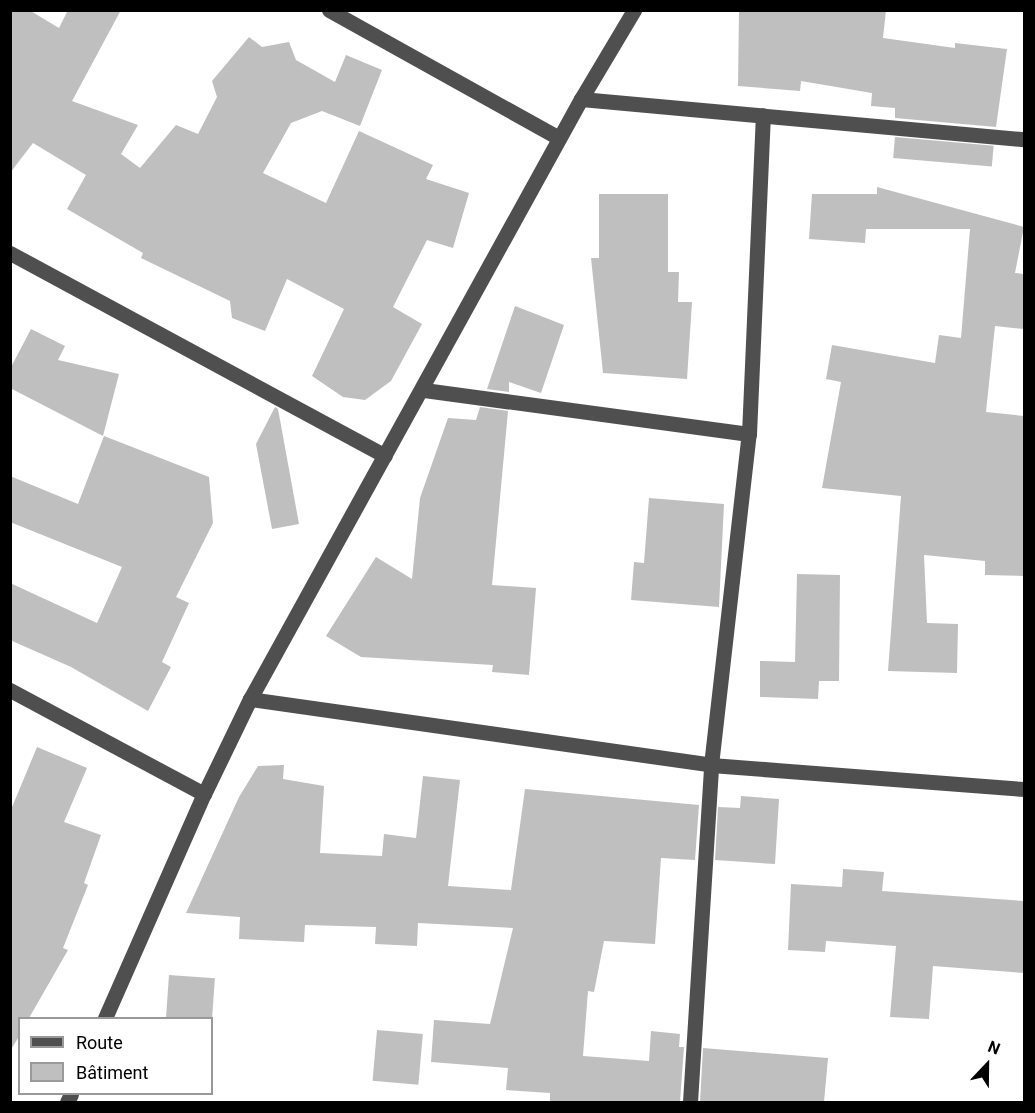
<!DOCTYPE html>
<meta charset="utf-8">
<style>
body{margin:0}
#map{position:relative;width:1035px;height:1113px;overflow:hidden;background:#fff;font-family:Roboto,sans-serif}
div>[style]{position:absolute}
.building>*{inset:0;background:#bfbfbf;transform-origin:0 0}
.minor>*{height:15px;margin:-7.5px;padding:0 7.5px;transform-origin:7.5px;border-radius:7.5px;background:#4f4f4f}
span{translate:-50% -50%;white-space:nowrap;text-align:center;line-height:1.15;-webkit-text-stroke:6px #fff;paint-order:stroke}
.frame{position:absolute;inset:0;border:12px solid #000;pointer-events:none}
.legend{position:absolute;left:18px;top:1017px;width:195px;height:78px;box-sizing:border-box;background:#fff;border:2px solid #999;margin:0;padding:8px 10px;list-style:none;font-size:18px;color:#000}
.legend li{display:flex;align-items:center;gap:12px;height:30px}
.legend b{width:30px;border:2px solid #999}
.north{position:absolute;left:957px;top:1035px;width:60px;height:60px;-webkit-text-stroke:4px #fff;paint-order:stroke;rotate:22deg;font-size:16px;font-weight:700;line-height:24px;text-align:center;color:#000}
.north::after{content:'';display:block;margin:auto;width:21px;height:27px;background:#000;clip-path:polygon(50% 0,100% 100%,50% 72%,0 100%)}
</style>
<div id="map">
<div class="building">
<i style="clip-path:polygon(10px 10px,29px 10px,59px 28px,68px 10px,121px 10px,72px 101px,138px 125px,121px 154px,140px 168px,176px 125px,198px 134px,217px 97px,212px 81px,249px 37px,262px 47px,289px 42px,296px 60px,335px 82px,346px 55px,382px 70px,360px 126px,322px 111px,291px 123px,263px 173px,326px 203px,359px 131px,433px 165px,426px 179px,469px 193px,453px 248px,427px 240px,393px 307px,422px 324px,391px 381px,365px 400px,343px 397px,312px 376px,344px 309px,287px 279px,265px 331px,232px 318px,230px 301px,141px 258px,143px 253px,67px 209px,86px 175px,33px 143px,10px 173px)"></i>
<i style="clip-path:polygon(739px 10px,886px 10px,883px 38px,955px 48px,955px 43px,1007px 49px,996px 127px,895px 118px,895px 108px,871px 106px,872px 93px,801px 81px,800px 91px,738px 86px)"></i>
<i style="left:895px;top:137px;width:99px;height:21px;rotate:5deg"></i>
<i style="clip-path:polygon(877px 187px,1024px 227px,1015px 273px,1024px 274px,1024px 329px,995px 326px,986px 412px,1024px 416px,1024px 576px,985px 575px,985px 561px,924px 555px,927px 623px,958px 624px,957px 673px,888px 671px,901px 496px,822px 488px,841px 382px,826px 379px,832px 345px,935px 363px,939px 335px,961px 338px,970px 229px,866px 229px,865px 243px,809px 239px,812px 194px,877px 194px)"></i>
<i style="clip-path:polygon(599px 194px,668px 194px,668px 272px,679px 272px,678px 302px,692px 302px,687px 379px,603px 373px,591px 258px,599px 258px)"></i>
<i style="clip-path:polygon(515px 306px,564px 325px,541px 393px,509px 382px,509px 392px,487px 389px)"></i>
<i style="clip-path:polygon(31px 329px,65px 346px,58px 360px,119px 374px,103px 436px,10px 388px,10px 369px)"></i>
<i style="clip-path:polygon(275px 407px,278px 409px,299px 524px,272px 529px,256px 444px)"></i>
<i style="clip-path:polygon(480px 407px,508px 411px,492px 585px,536px 588px,529px 675px,492px 672px,493px 665px,361px 657px,326px 636px,376px 557px,412px 579px,420px 498px,448px 418px,476px 420px)"></i>
<i style="clip-path:polygon(104px 436px,209px 477px,213px 523px,176px 597px,189px 603px,162px 662px,171px 667px,148px 711px,71px 667px,10px 640px,10px 583px,97px 623px,122px 567px,10px 522px,10px 476px,78px 504px)"></i>
<i style="clip-path:polygon(649px 498px,724px 504px,719px 607px,631px 600px,634px 562px,644px 563px)"></i>
<i style="clip-path:polygon(797px 574px,840px 575px,839px 681px,819px 681px,818px 699px,760px 697px,760px 661px,795px 662px)"></i>
<i style="clip-path:polygon(37px 747px,87px 768px,64px 822px,101px 835px,84px 883px,88px 885px,63px 948px,68px 950px,29px 1018px,20px 1018px,20px 1035px,10px 1051px,10px 812px)"></i>
<i style="clip-path:polygon(284px 765px,283px 779px,324px 786px,320px 853px,382px 856px,384px 834px,416px 838px,423px 776px,460px 780px,448px 886px,511px 890px,525px 789px,699px 805px,695px 860px,661px 858px,655px 944px,604px 941px,594px 992px,588px 991px,583px 1056px,649px 1061px,651px 1031px,680px 1034px,679px 1047px,684px 1047px,680px 1102px,550px 1102px,550px 1093px,506px 1090px,508px 1068px,431px 1062px,434px 1020px,490px 1024px,513px 928px,418px 923px,417px 946px,375px 944px,376px 927px,305px 925px,304px 942px,239px 939px,240px 917px,186px 913px,239px 797px,258px 766px)"></i>
<i style="clip-path:polygon(741px 796px,779px 799px,775px 864px,715px 860px,718px 807px,740px 808px)"></i>
<i style="clip-path:polygon(843px 869px,884px 872px,882px 891px,1024px 901px,1024px 973px,933px 966px,929px 1019px,890px 1017px,896px 946px,826px 941px,825px 952px,788px 950px,791px 884px,842px 887px)"></i>
<i style="left:169px;top:975px;width:46px;height:43px;rotate:4deg"></i>
<i style="left:377px;top:1030px;width:46px;height:51px;rotate:5deg"></i>
<i style="clip-path:polygon(703px 1048px,828px 1058px,824px 1102px,700px 1102px)"></i>
</div>
<div class="minor">
<i style="left:329px;top:10px;width:263px;rotate:29.1deg"></i>
<i style="left:581px;top:99px;width:445px;rotate:5.2deg"></i>
<i style="left:10px;top:253px;width:426px;rotate:28.4deg"></i>
<i style="left:424px;top:390px;width:328px;rotate:7.7deg"></i>
<i style="left:10px;top:690px;width:220px;rotate:28.2deg"></i>
<i style="left:250px;top:699px;width:466px;rotate:8.1deg"></i>
<i style="left:711px;top:765px;width:314px;rotate:4.4deg"></i>
<i style="left:105px;top:1018px;width:245px;rotate:-66.2deg"></i>
<i style="left:204px;top:794px;width:106px;rotate:-64.2deg"></i>
<i style="left:250px;top:699px;width:685px;rotate:-61.12deg"></i>
<i style="left:581px;top:99px;width:104px;rotate:-59.2deg"></i>
<i style="left:67px;top:1102px;width:9px;rotate:-63deg"></i>
<i style="left:690px;top:1102px;width:338px;rotate:-86.4deg"></i>
<i style="left:711px;top:765px;width:333px;rotate:-83.5deg"></i>
<i style="left:749px;top:434px;width:319px;rotate:-87.5deg"></i>
</div>
<div class="frame"></div>
<ul class="legend">
<li><b style="height:8px;background:#4f4f4f"></b>Route</li>
<li><b style="height:16px;background:#bfbfbf"></b>Bâtiment</li>
</ul>
<div class="north">N</div>
</div>
